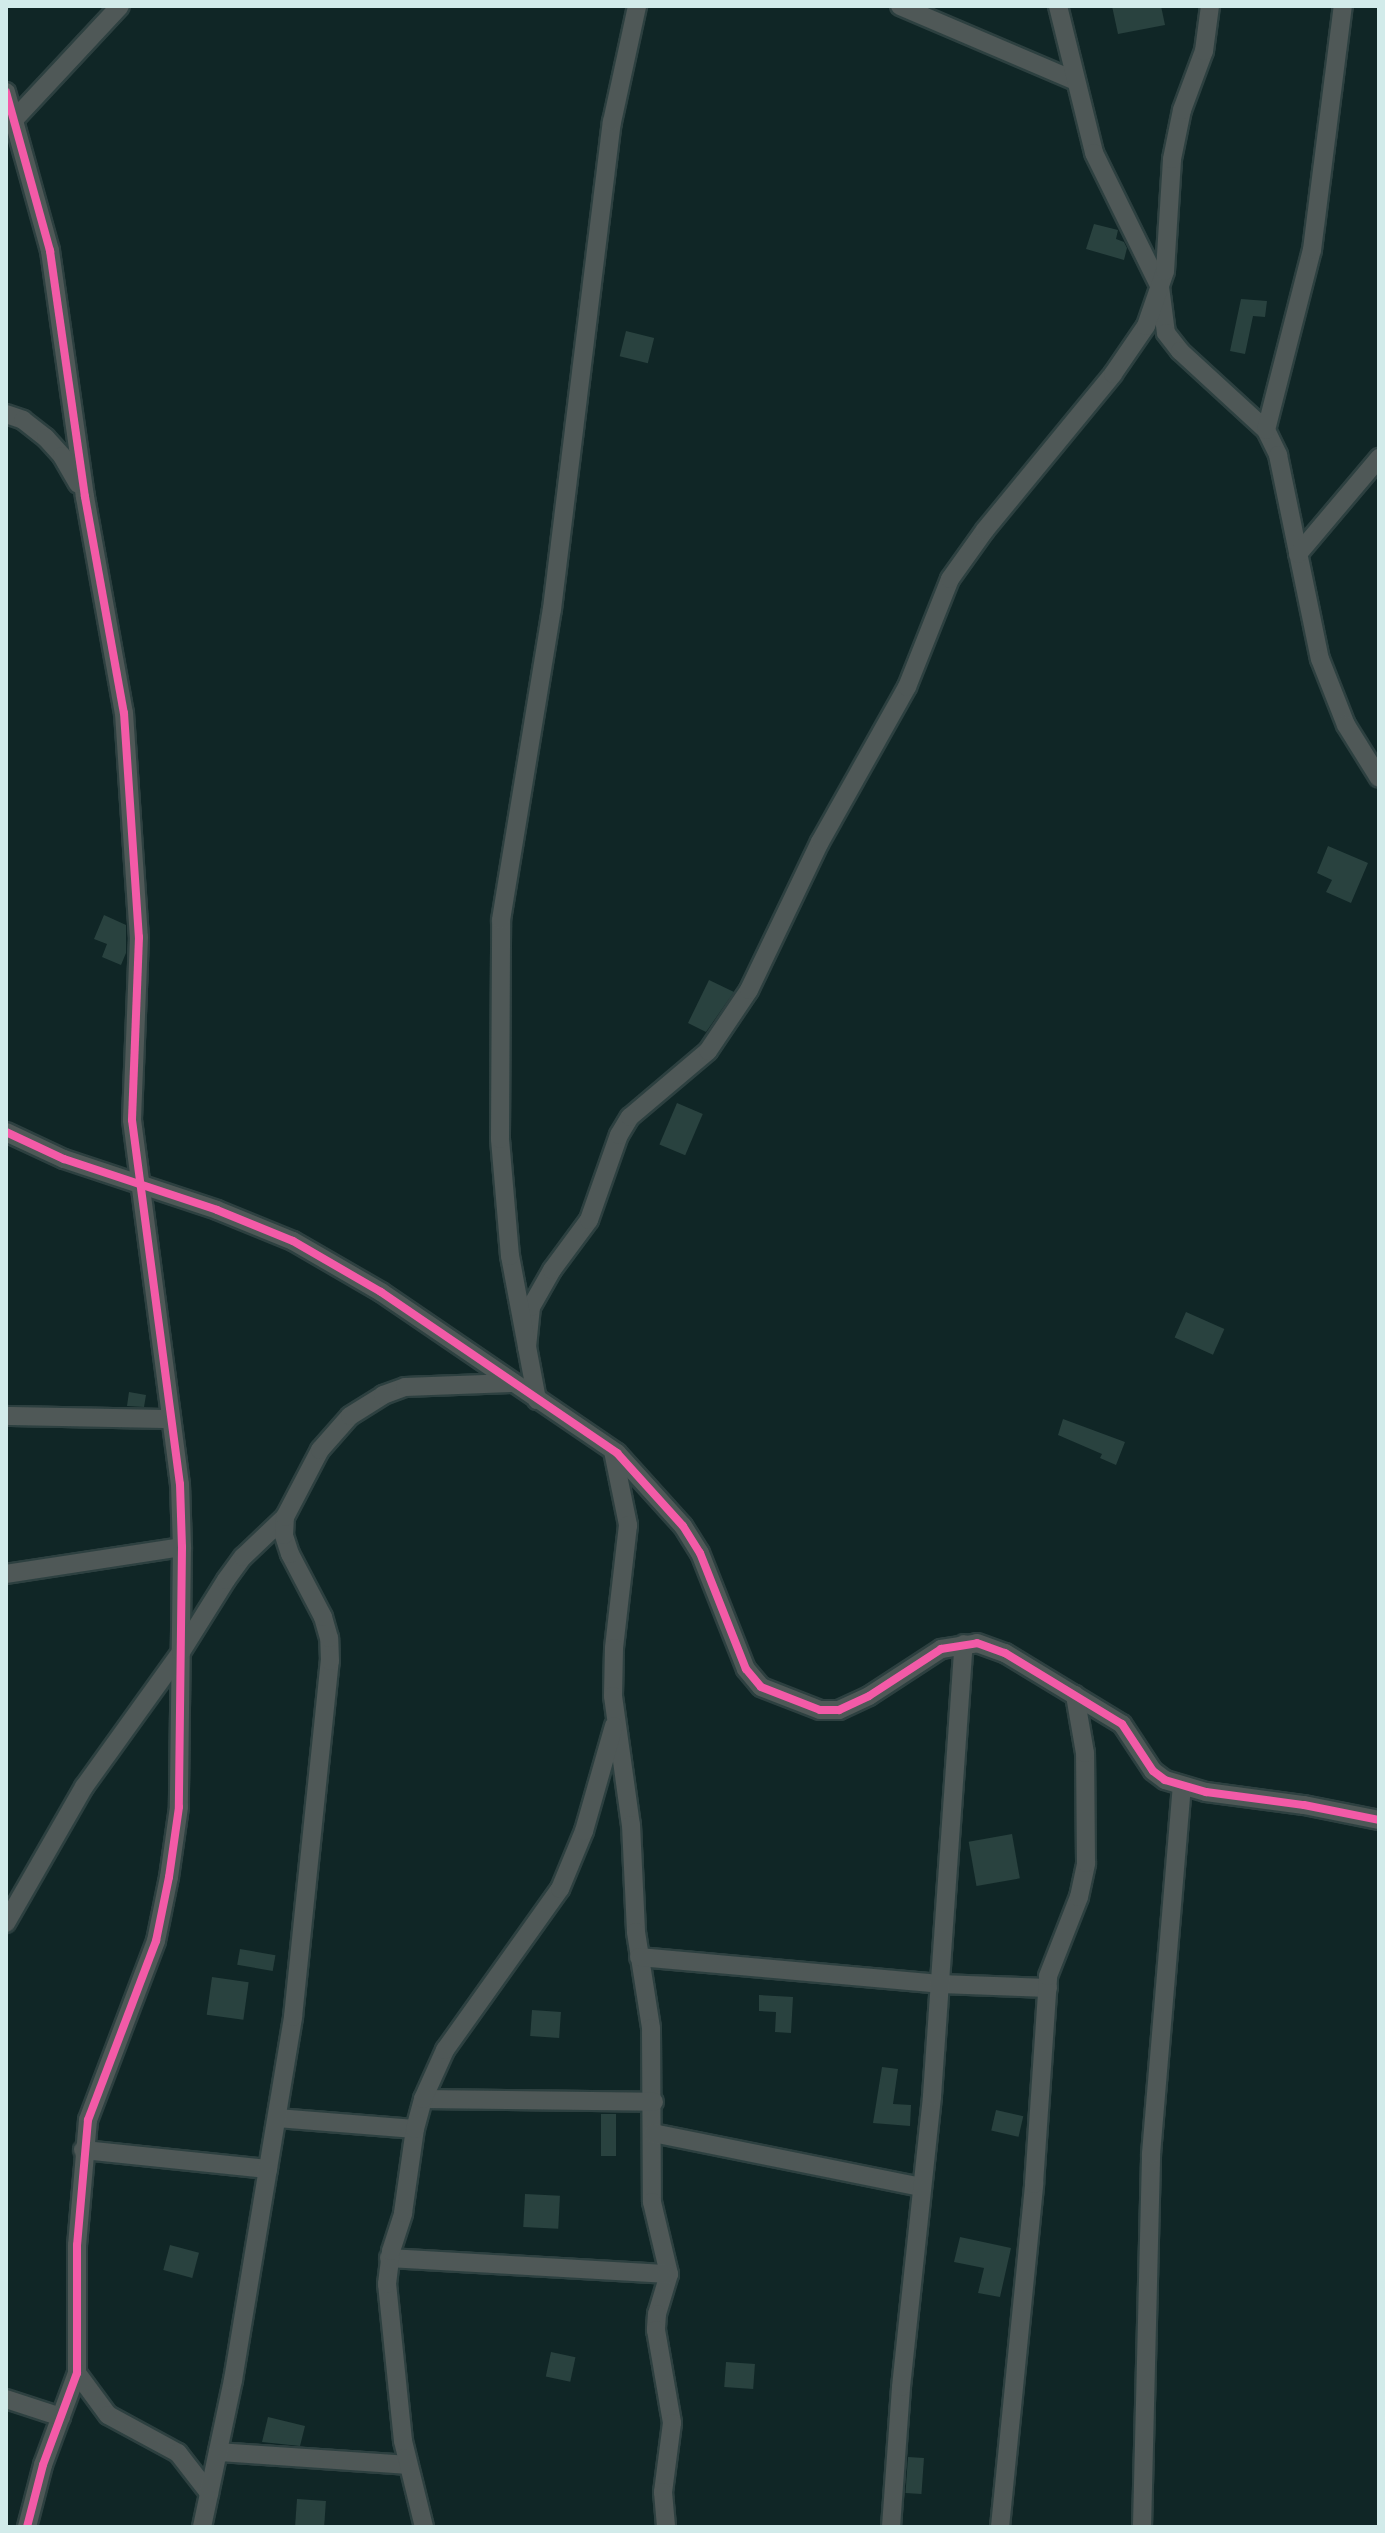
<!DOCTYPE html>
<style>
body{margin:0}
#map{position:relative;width:1385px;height:2533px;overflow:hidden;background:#102626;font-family:"Varela Round",sans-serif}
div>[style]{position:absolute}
.building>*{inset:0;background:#29423f;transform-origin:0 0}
.roads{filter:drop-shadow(2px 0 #2d4040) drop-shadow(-2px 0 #2d4040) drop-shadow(0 2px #2d4040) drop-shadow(0 -2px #2d4040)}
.minor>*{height:18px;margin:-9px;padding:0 9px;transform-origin:9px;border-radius:9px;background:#4f5857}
.cycleway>*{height:8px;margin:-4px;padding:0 4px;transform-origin:4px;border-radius:4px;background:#f35aa7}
span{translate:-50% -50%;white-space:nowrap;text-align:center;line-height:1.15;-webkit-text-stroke:7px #002524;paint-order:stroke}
.frame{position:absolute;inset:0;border:8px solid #d2ebea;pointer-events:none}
</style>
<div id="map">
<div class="building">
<i style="clip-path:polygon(1112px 6px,1161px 6px,1165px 25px,1118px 34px)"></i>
<i style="clip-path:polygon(1094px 224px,1118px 230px,1116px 239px,1124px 242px,1127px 248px,1124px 260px,1086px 249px)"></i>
<i style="clip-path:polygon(1241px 299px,1267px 301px,1265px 317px,1253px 316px,1245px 354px,1230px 351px)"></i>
<i style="left:626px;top:331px;width:29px;height:26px;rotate:14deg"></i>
<i style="clip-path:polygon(1328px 846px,1368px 863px,1351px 903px,1326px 892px,1332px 880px,1317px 873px)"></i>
<i style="clip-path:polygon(104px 915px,126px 925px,126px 953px,121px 965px,102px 957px,107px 944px,94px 939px)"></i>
<i style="clip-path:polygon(709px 980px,734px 992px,706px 1032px,688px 1023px)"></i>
<i style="left:677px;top:1103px;width:28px;height:45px;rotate:23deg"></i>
<i style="left:1186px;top:1312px;width:42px;height:28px;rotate:24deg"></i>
<i style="clip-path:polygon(129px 1392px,146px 1395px,144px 1407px,127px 1406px)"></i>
<i style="clip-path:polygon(1063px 1419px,1125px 1442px,1116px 1465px,1100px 1458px,1102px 1454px,1058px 1435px)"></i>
<i style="left:1012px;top:1834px;width:45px;height:44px;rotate:80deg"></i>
<i style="left:240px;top:1949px;width:36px;height:16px;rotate:10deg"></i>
<i style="left:212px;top:1977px;width:37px;height:38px;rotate:8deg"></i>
<i style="clip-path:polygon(759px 1995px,793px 1997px,791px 2033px,775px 2032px,776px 2012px,759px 2011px)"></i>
<i style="left:532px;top:2010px;width:29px;height:26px;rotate:4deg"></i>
<i style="clip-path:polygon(882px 2067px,898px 2069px,893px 2104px,911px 2105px,910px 2126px,873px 2123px)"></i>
<i style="left:996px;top:2110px;width:28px;height:21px;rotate:13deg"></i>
<i style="left:601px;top:2114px;width:15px;height:42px"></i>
<i style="left:525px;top:2194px;width:35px;height:33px;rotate:3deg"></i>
<i style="clip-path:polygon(960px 2237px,1011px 2248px,1000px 2297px,978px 2293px,984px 2268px,954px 2262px)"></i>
<i style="left:170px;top:2245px;width:30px;height:26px;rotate:15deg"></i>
<i style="left:551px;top:2352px;width:25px;height:25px;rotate:12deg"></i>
<i style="left:726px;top:2362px;width:29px;height:25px;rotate:4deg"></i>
<i style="clip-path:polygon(268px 2417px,305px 2426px,300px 2446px,262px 2442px)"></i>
<i style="left:908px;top:2457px;width:16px;height:36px;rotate:4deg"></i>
<i style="left:297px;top:2499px;width:29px;height:28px;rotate:4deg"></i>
</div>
<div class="roads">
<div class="minor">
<i style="left:900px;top:6px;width:191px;rotate:23.1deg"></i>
<i style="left:1058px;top:6px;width:151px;rotate:76.2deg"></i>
<i style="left:1094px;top:153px;width:149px;rotate:63.8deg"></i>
<i style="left:1160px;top:287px;width:46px;rotate:82.6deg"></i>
<i style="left:1166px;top:333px;width:23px;rotate:52deg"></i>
<i style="left:1180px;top:351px;width:117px;rotate:42.6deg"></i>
<i style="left:1266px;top:430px;width:28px;rotate:64deg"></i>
<i style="left:1278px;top:455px;width:208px;rotate:78.4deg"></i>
<i style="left:1320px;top:659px;width:71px;rotate:68.5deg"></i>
<i style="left:1346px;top:725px;width:62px;rotate:58.1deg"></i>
<i style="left:6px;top:92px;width:165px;rotate:74.5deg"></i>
<i style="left:50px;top:251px;width:248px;rotate:81.9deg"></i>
<i style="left:85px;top:497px;width:219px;rotate:79.8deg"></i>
<i style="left:124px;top:713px;width:225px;rotate:86.2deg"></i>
<i style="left:139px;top:937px;width:183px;rotate:92.2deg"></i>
<i style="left:132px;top:1120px;width:367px;rotate:82.5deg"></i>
<i style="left:180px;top:1484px;width:63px;rotate:88.2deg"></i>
<i style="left:182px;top:1547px;width:260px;rotate:90.7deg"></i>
<i style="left:179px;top:1807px;width:71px;rotate:98.1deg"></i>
<i style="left:169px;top:1877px;width:65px;rotate:101.5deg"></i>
<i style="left:156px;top:1941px;width:191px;rotate:110.8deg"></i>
<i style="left:88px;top:2120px;width:125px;rotate:95deg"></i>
<i style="left:77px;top:2245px;width:128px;rotate:90deg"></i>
<i style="left:77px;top:2373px;width:98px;rotate:110.3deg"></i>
<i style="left:43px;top:2465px;width:64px;rotate:104.5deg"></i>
<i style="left:10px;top:124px;width:161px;rotate:-47deg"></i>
<i style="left:6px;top:414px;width:18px;rotate:19deg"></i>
<i style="left:23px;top:420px;width:29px;rotate:38deg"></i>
<i style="left:46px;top:438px;width:24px;rotate:48deg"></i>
<i style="left:62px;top:456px;width:32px;rotate:60deg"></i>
<i style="left:1266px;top:430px;width:186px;rotate:-75.7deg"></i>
<i style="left:1312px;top:250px;width:246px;rotate:-82.8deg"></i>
<i style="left:1298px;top:554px;width:126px;rotate:-49.8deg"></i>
<i style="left:6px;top:1132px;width:64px;rotate:25deg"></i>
<i style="left:64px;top:1159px;width:161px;rotate:18.4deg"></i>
<i style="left:217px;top:1210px;width:82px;rotate:22.2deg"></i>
<i style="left:293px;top:1241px;width:102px;rotate:30.1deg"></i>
<i style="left:381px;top:1292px;width:286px;rotate:34.3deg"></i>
<i style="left:617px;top:1453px;width:98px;rotate:47.9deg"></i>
<i style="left:683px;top:1526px;width:32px;rotate:58deg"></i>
<i style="left:700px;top:1553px;width:125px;rotate:68.4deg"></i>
<i style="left:746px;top:1669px;width:23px;rotate:50deg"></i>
<i style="left:761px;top:1687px;width:63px;rotate:21.3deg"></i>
<i style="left:820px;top:1710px;width:19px"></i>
<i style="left:839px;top:1710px;width:33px;rotate:-25deg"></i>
<i style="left:869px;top:1696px;width:86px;rotate:-33.1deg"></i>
<i style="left:941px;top:1649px;width:36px;rotate:-9deg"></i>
<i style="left:977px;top:1643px;width:30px;rotate:20deg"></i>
<i style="left:1005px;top:1653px;width:137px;rotate:31.3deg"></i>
<i style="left:1122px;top:1724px;width:56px;rotate:56.6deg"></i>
<i style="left:1153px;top:1771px;width:15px;rotate:37deg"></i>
<i style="left:1165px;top:1780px;width:43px;rotate:16.3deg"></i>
<i style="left:1206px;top:1792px;width:99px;rotate:7.6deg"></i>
<i style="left:1304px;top:1805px;width:76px;rotate:11.3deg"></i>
<i style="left:527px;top:1347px;width:40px;rotate:-84.3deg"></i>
<i style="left:531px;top:1307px;width:43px;rotate:-60.4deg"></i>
<i style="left:552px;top:1270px;width:62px;rotate:-53.5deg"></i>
<i style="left:589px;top:1220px;width:90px;rotate:-70.6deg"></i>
<i style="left:619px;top:1135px;width:21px;rotate:-59deg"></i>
<i style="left:630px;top:1117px;width:102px;rotate:-40.2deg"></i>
<i style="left:708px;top:1051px;width:73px;rotate:-56.1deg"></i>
<i style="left:749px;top:990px;width:164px;rotate:-64.4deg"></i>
<i style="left:820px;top:842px;width:178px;rotate:-60.7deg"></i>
<i style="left:907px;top:687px;width:116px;rotate:-68.3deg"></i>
<i style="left:950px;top:579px;width:60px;rotate:-54.5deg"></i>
<i style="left:985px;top:530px;width:202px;rotate:-50.6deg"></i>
<i style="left:1113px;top:374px;width:58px;rotate:-55.5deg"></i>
<i style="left:1146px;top:326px;width:58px;rotate:-70.9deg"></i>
<i style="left:1165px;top:271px;width:112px;rotate:-86.4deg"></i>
<i style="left:1172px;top:159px;width:50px;rotate:-78.5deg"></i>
<i style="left:1182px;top:110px;width:63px;rotate:-69.6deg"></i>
<i style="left:1204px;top:51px;width:45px;rotate:-82.4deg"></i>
<i style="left:537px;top:1400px;width:147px;rotate:-100.6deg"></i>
<i style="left:510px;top:1256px;width:117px;rotate:-94.9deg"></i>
<i style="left:500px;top:1139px;width:219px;rotate:-89.7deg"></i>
<i style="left:501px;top:920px;width:315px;rotate:-80.7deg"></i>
<i style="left:552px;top:609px;width:491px;rotate:-83deg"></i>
<i style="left:612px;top:122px;width:119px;rotate:-77.8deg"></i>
<i style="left:6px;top:1416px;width:162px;rotate:1.1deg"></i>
<i style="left:613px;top:1451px;width:76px;rotate:78.5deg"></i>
<i style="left:628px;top:1525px;width:124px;rotate:96.5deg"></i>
<i style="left:614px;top:1648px;width:48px;rotate:91.2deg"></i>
<i style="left:613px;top:1696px;width:130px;rotate:82.1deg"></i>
<i style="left:631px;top:1825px;width:107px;rotate:87.3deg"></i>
<i style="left:636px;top:1932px;width:97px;rotate:81.1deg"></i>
<i style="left:651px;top:2028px;width:174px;rotate:89.7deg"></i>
<i style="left:652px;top:2202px;width:74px;rotate:76.7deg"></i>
<i style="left:669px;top:2274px;width:42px;rotate:106.7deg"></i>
<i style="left:657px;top:2314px;width:16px;rotate:94deg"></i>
<i style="left:656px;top:2330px;width:94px;rotate:80.2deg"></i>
<i style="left:672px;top:2423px;width:70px;rotate:97.4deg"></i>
<i style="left:663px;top:2492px;width:35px;rotate:85deg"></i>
<i style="left:6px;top:1574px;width:178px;rotate:-8.7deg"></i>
<i style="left:6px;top:1923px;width:157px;rotate:-60.2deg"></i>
<i style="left:84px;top:1787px;width:166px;rotate:-54.3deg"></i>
<i style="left:181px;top:1652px;width:85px;rotate:-58deg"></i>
<i style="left:226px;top:1580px;width:29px;rotate:-54deg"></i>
<i style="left:243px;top:1557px;width:58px;rotate:-43.6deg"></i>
<i style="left:639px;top:1957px;width:302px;rotate:5.1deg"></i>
<i style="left:940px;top:1984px;width:108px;rotate:2.1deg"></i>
<i style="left:423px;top:2099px;width:231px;rotate:0.7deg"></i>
<i style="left:277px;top:2118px;width:138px;rotate:4.6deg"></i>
<i style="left:653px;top:2133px;width:274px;rotate:11.4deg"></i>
<i style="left:83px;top:2150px;width:186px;rotate:5.9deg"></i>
<i style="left:389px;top:2258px;width:280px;rotate:3.3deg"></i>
<i style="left:77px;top:2373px;width:52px;rotate:53.6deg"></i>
<i style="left:108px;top:2415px;width:80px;rotate:28.5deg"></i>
<i style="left:178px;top:2453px;width:51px;rotate:52.2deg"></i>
<i style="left:6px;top:2399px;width:58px;rotate:18.1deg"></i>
<i style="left:218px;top:2452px;width:190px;rotate:3.9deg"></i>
<i style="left:202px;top:2527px;width:150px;rotate:-78.1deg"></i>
<i style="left:233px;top:2380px;width:368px;rotate:-80.6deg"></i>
<i style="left:293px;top:2017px;width:358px;rotate:-84.1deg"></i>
<i style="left:330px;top:1661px;width:23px;rotate:-92deg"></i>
<i style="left:329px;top:1638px;width:22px;rotate:-106deg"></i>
<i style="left:323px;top:1617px;width:71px;rotate:-117.6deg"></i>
<i style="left:290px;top:1554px;width:20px;rotate:-108deg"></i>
<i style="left:284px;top:1535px;width:18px;rotate:-87deg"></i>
<i style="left:285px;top:1517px;width:76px;rotate:-62.4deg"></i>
<i style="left:320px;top:1450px;width:45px;rotate:-48.6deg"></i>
<i style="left:350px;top:1416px;width:39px;rotate:-32deg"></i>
<i style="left:383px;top:1395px;width:23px;rotate:-20deg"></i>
<i style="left:405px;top:1387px;width:106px;rotate:-2.2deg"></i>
<i style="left:424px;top:2527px;width:89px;rotate:-103.7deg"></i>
<i style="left:403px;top:2441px;width:158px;rotate:-95.8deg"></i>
<i style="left:387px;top:2284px;width:33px;rotate:-83deg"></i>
<i style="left:391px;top:2251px;width:40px;rotate:-72deg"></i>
<i style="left:403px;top:2213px;width:85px;rotate:-81.9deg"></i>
<i style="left:415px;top:2129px;width:31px;rotate:-75deg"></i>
<i style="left:423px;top:2099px;width:54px;rotate:-65.8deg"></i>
<i style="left:445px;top:2050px;width:198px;rotate:-54.5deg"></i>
<i style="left:560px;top:1889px;width:63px;rotate:-67.5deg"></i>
<i style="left:584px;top:1831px;width:109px;rotate:-74.1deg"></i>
<i style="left:891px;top:2527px;width:140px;rotate:-85.9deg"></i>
<i style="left:901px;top:2387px;width:293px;rotate:-83.9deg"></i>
<i style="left:932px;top:2096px;width:453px;rotate:-86deg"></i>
<i style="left:1000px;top:2527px;width:345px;rotate:-84.3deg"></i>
<i style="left:1034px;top:2184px;width:208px;rotate:-86.1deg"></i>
<i style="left:1048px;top:1976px;width:85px;rotate:-68.6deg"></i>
<i style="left:1079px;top:1897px;width:35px;rotate:-78deg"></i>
<i style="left:1086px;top:1863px;width:110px;rotate:-90.5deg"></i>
<i style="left:1085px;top:1753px;width:59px;rotate:-99.8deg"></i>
<i style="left:1142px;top:2527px;width:373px;rotate:-88.6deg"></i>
<i style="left:1151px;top:2154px;width:369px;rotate:-85.2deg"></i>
</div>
</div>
<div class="cycleway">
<i style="left:6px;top:92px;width:165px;rotate:74.5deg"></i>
<i style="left:50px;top:251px;width:248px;rotate:81.9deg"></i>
<i style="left:85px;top:497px;width:219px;rotate:79.8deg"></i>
<i style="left:124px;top:713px;width:225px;rotate:86.2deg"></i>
<i style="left:139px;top:937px;width:183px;rotate:92.2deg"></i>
<i style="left:132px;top:1120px;width:367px;rotate:82.5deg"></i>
<i style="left:180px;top:1484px;width:63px;rotate:88.2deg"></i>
<i style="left:182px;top:1547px;width:260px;rotate:90.7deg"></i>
<i style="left:179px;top:1807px;width:71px;rotate:98.1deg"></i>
<i style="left:169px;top:1877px;width:65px;rotate:101.5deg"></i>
<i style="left:156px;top:1941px;width:191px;rotate:110.8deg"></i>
<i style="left:88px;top:2120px;width:125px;rotate:95deg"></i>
<i style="left:77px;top:2245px;width:128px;rotate:90deg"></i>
<i style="left:77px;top:2373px;width:98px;rotate:110.3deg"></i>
<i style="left:43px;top:2465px;width:64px;rotate:104.5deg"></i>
<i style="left:6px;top:1132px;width:64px;rotate:25deg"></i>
<i style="left:64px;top:1159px;width:161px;rotate:18.4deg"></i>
<i style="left:217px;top:1210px;width:82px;rotate:22.2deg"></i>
<i style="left:293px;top:1241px;width:102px;rotate:30.1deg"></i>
<i style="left:381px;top:1292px;width:286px;rotate:34.3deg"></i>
<i style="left:617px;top:1453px;width:98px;rotate:47.9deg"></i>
<i style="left:683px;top:1526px;width:32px;rotate:58deg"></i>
<i style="left:700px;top:1553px;width:125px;rotate:68.4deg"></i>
<i style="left:746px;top:1669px;width:23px;rotate:50deg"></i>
<i style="left:761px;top:1687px;width:63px;rotate:21.3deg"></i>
<i style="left:820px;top:1710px;width:19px"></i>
<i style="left:839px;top:1710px;width:33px;rotate:-25deg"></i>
<i style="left:869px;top:1696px;width:86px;rotate:-33.1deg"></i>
<i style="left:941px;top:1649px;width:36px;rotate:-9deg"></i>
<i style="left:977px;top:1643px;width:30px;rotate:20deg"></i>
<i style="left:1005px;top:1653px;width:137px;rotate:31.3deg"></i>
<i style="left:1122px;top:1724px;width:56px;rotate:56.6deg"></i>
<i style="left:1153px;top:1771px;width:15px;rotate:37deg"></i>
<i style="left:1165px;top:1780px;width:43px;rotate:16.3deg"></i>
<i style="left:1206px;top:1792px;width:99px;rotate:7.6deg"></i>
<i style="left:1304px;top:1805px;width:76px;rotate:11.3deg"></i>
</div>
<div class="frame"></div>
</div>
